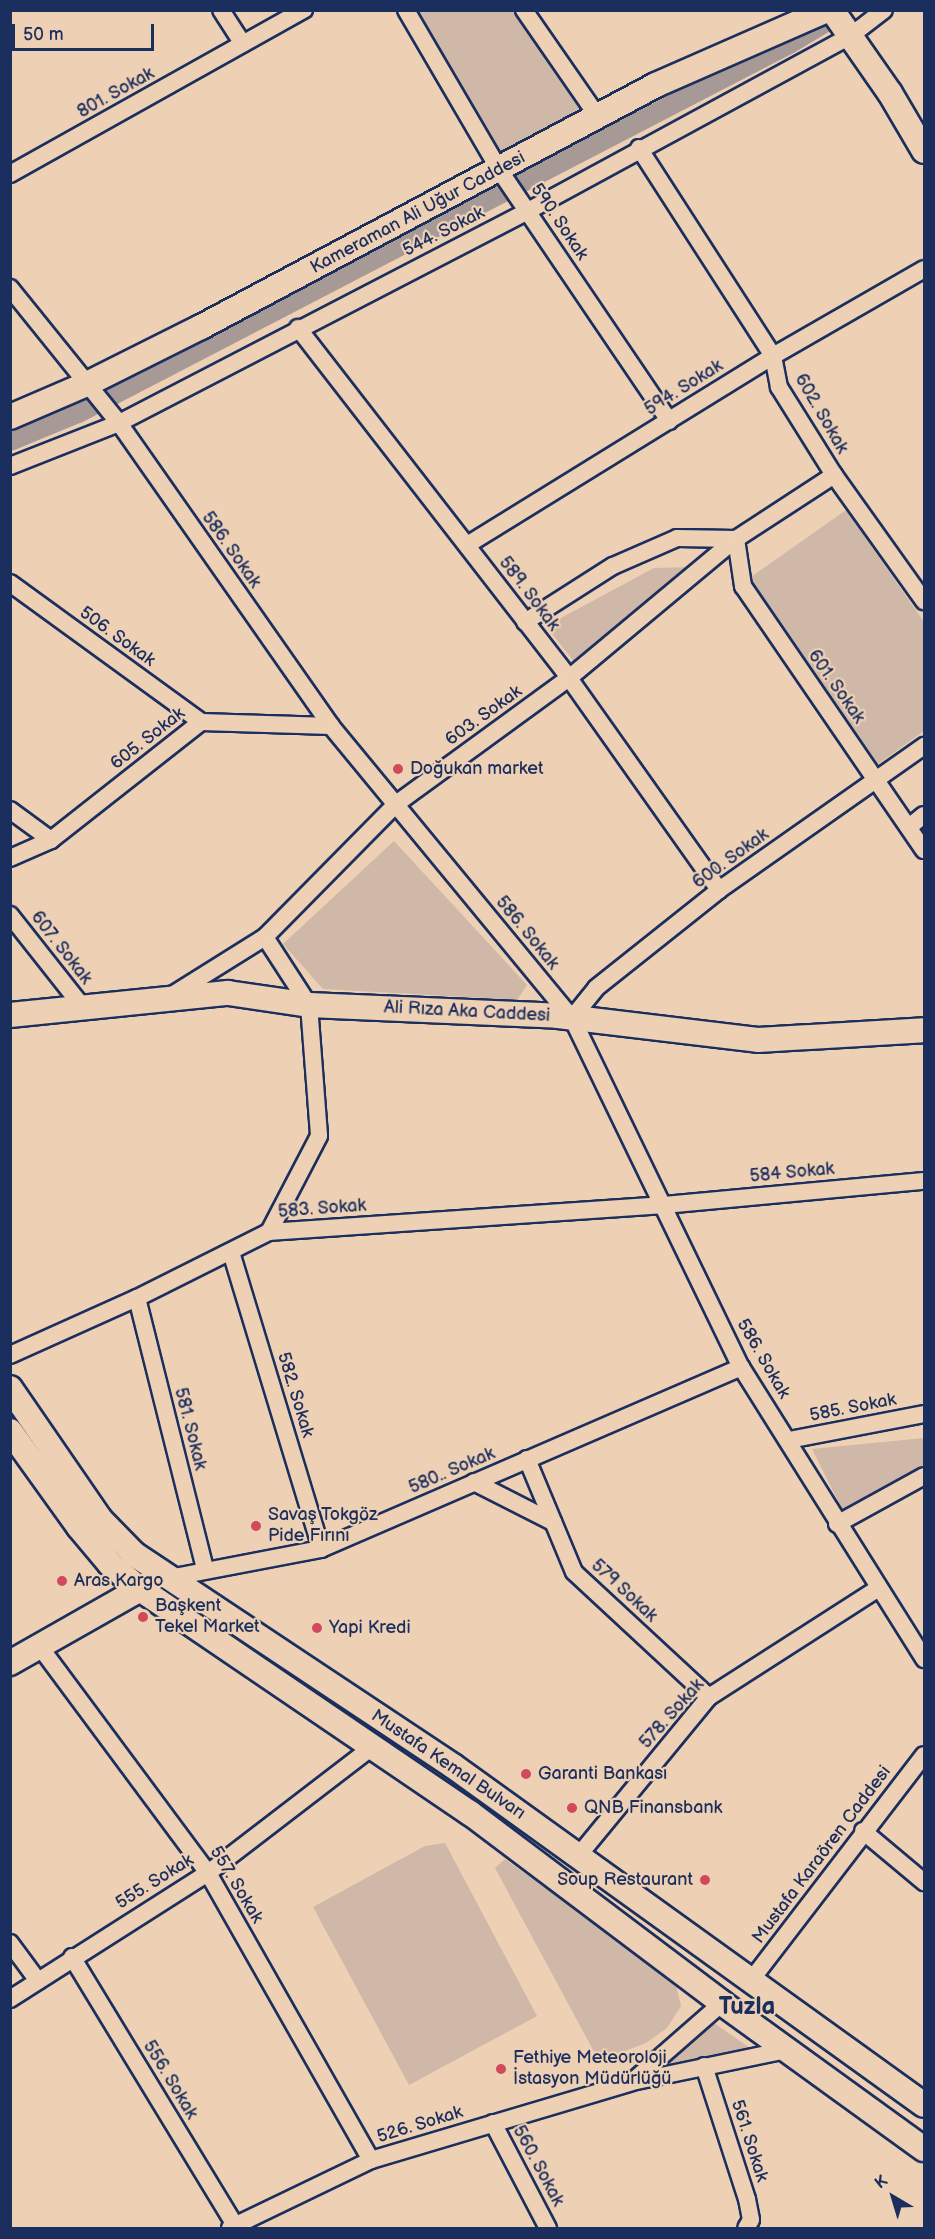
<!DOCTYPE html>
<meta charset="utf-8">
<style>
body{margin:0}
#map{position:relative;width:935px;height:2239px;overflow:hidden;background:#eed0b4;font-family:"Balsamiq Sans",sans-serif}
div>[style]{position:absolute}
.green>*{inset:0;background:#cfb8a8}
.canal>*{height:20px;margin:-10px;padding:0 10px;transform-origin:10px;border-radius:10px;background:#a69996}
.roads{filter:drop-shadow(2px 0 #1b2f5e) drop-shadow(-2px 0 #1b2f5e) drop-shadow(0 2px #1b2f5e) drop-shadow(0 -2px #1b2f5e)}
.street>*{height:16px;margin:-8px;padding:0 8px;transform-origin:8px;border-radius:8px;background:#eed0b4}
.secondary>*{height:24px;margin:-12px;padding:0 12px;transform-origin:12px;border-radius:12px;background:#eed0b4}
.dots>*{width:16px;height:16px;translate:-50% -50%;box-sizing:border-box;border:3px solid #eed0b4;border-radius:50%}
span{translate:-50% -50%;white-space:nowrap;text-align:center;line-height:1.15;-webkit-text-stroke:4.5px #eed0b4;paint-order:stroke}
.street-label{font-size:18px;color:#1b2f5e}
.poi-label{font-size:18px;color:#1b2f5e}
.left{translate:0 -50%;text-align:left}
.right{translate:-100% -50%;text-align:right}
.district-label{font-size:24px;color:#1b2f5e;font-weight:700}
.frame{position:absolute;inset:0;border:12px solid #1b2f5e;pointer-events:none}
.north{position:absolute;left:863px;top:2167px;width:60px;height:60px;-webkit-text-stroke:4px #eed0b4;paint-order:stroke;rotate:322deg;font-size:16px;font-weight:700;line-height:24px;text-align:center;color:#1b2f5e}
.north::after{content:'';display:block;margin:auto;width:21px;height:27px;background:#1b2f5e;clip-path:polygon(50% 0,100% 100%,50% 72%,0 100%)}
.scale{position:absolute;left:12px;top:24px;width:142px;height:27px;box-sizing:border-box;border:3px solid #1b2f5e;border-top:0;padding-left:8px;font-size:18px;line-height:21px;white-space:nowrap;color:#1b2f5e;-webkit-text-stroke:4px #eed0b4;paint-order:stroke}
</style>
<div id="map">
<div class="green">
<i style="clip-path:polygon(417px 11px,514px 11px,588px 115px,503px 162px)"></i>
<i style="clip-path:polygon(846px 510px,924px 622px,924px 731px,878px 764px,748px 579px)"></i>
<i style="clip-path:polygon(695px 567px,575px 663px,546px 626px,654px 568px)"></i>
<i style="clip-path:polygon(394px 841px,527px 985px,517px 1000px,323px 989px,283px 944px)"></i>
<i style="clip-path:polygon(924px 1438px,924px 1471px,843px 1511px,812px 1449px)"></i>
<i style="clip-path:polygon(445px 1843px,537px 2016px,409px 2085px,313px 1907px,425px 1846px)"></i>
<i style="clip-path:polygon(505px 1859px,675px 1981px,681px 2006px,667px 2028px,646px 2043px,599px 2061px,495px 1868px)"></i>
<i style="clip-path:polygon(714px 2023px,753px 2050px,661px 2069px)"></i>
</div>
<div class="canal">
<i style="left:10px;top:441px;width:74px;rotate:-22.4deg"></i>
<i style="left:78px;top:413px;width:803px;rotate:-27.43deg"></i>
<i style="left:791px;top:43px;width:58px;rotate:-31deg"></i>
</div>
<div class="roads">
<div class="street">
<i style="left:221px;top:10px;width:40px;rotate:57.1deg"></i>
<i style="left:406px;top:10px;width:186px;rotate:59.7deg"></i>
<i style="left:500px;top:171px;width:302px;rotate:55.9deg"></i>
<i style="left:524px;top:10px;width:130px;rotate:55.3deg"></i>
<i style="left:639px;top:148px;width:247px;rotate:57.2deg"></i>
<i style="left:773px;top:356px;width:32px;rotate:79deg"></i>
<i style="left:779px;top:387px;width:104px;rotate:58deg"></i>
<i style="left:834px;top:475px;width:155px;rotate:54.5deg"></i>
<i style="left:10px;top:174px;width:337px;rotate:-29.2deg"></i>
<i style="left:10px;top:288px;width:174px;rotate:51.1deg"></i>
<i style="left:119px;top:423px;width:370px;rotate:55deg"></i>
<i style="left:331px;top:726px;width:379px;rotate:50.5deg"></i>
<i style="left:572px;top:1018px;width:388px;rotate:64.2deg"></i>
<i style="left:741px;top:1367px;width:345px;rotate:57.9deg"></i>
<i style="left:298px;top:328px;width:443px;rotate:52.2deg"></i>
<i style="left:569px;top:678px;width:260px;rotate:54.7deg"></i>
<i style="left:10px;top:466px;width:117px;rotate:-21.5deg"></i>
<i style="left:119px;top:423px;width:461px;rotate:-27.4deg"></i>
<i style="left:528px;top:211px;width:365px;rotate:-28.5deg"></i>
<i style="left:849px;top:37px;width:44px;rotate:-37.6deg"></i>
<i style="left:467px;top:545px;width:360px;rotate:-31.7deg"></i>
<i style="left:773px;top:356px;width:174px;rotate:-29.9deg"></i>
<i style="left:10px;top:583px;width:236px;rotate:36deg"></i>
<i style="left:525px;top:622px;width:104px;rotate:-32.5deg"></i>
<i style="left:613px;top:566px;width:70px;rotate:-23.6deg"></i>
<i style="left:677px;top:538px;width:59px;rotate:1deg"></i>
<i style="left:736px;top:539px;width:48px;rotate:81.5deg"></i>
<i style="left:743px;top:586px;width:320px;rotate:55.6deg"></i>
<i style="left:10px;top:810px;width:51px;rotate:36.2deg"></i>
<i style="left:909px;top:827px;width:19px;rotate:-39deg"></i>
<i style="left:10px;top:858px;width:45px;rotate:-23.7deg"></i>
<i style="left:51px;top:840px;width:191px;rotate:-38.2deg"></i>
<i style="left:201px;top:722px;width:130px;rotate:1.8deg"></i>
<i style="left:10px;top:915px;width:115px;rotate:51.7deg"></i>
<i style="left:265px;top:937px;width:81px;rotate:57.1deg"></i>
<i style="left:309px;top:1005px;width:131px;rotate:85.6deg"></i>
<i style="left:319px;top:1136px;width:108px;rotate:117.5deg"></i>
<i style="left:169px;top:997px;width:113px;rotate:-32deg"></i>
<i style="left:265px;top:937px;width:187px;rotate:-45.4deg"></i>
<i style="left:396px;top:804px;width:214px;rotate:-36.1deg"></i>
<i style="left:569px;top:678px;width:217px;rotate:-39.8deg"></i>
<i style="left:736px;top:539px;width:117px;rotate:-33.1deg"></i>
<i style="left:572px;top:1018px;width:38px;rotate:-51deg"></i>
<i style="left:596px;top:988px;width:157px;rotate:-38.5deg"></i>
<i style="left:719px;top:890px;width:251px;rotate:-35.1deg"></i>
<i style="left:231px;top:1252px;width:310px;rotate:73.1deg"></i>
<i style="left:137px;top:1298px;width:279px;rotate:75.9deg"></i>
<i style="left:10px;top:1355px;width:139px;rotate:-24.2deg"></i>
<i style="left:137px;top:1298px;width:148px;rotate:-26.6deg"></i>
<i style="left:269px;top:1232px;width:396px;rotate:-3.9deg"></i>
<i style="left:664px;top:1205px;width:261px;rotate:-5.3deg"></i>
<i style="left:789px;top:1440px;width:137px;rotate:-10.9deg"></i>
<i style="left:527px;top:1459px;width:122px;rotate:67.4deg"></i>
<i style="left:574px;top:1572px;width:184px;rotate:42.8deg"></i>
<i style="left:474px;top:1482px;width:89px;rotate:26.9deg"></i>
<i style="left:837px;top:1524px;width:99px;rotate:-28.9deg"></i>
<i style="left:169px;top:1578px;width:155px;rotate:-10.8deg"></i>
<i style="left:321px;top:1549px;width:458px;rotate:-23.4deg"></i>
<i style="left:40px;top:1647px;width:282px;rotate:53.4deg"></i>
<i style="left:208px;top:1873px;width:330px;rotate:60.4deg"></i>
<i style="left:863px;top:1831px;width:80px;rotate:39.9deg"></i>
<i style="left:579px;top:1855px;width:205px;rotate:-50.6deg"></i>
<i style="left:709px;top:1697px;width:202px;rotate:-32.7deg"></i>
<i style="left:10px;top:1943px;width:47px;rotate:53.6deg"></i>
<i style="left:72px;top:1957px;width:317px;rotate:58.7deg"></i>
<i style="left:752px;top:1979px;width:282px;rotate:-52.5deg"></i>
<i style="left:10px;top:1999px;width:235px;rotate:-32.5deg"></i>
<i style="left:208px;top:1873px;width:207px;rotate:-37.5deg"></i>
<i style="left:704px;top:2066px;width:140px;rotate:72.1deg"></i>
<i style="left:747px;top:2199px;width:21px;rotate:79deg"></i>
<i style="left:751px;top:2220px;width:9px;rotate:122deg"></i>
<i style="left:633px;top:2081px;width:118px;rotate:-41.2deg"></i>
<i style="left:493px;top:2123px;width:119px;rotate:62.4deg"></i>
<i style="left:230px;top:2228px;width:157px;rotate:-25.7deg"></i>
<i style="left:371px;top:2160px;width:272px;rotate:-16.6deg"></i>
<i style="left:632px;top:2082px;width:157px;rotate:-11.7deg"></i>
</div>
<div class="secondary">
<i style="left:832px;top:10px;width:101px;rotate:55.1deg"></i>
<i style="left:890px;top:93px;width:67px;rotate:59.6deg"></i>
<i style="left:10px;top:417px;width:86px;rotate:-23.3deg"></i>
<i style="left:89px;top:383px;width:125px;rotate:-26.6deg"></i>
<i style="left:201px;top:327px;width:515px;rotate:-28.01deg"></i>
<i style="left:656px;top:85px;width:187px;rotate:-23.7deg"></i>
<i style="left:10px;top:1015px;width:219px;rotate:-5.8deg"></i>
<i style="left:228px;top:993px;width:82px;rotate:8.4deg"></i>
<i style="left:309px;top:1005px;width:249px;rotate:2.5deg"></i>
<i style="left:558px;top:1016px;width:201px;rotate:6.8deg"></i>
<i style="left:758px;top:1040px;width:166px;rotate:-3.4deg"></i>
<i style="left:10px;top:1388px;width:159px;rotate:55.5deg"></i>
<i style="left:100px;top:1519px;width:49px;rotate:45.8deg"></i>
<i style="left:134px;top:1554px;width:383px;rotate:33.6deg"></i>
<i style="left:453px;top:1766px;width:580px;rotate:35.74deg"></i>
<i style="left:10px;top:1431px;width:118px;rotate:54.3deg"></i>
<i style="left:79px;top:1527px;width:48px;rotate:50deg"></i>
<i style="left:110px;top:1564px;width:39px;rotate:40deg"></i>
<i style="left:140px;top:1589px;width:399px;rotate:34.2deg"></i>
<i style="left:470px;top:1813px;width:316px;rotate:37deg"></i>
<i style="left:722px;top:2003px;width:249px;rotate:35.9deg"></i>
<i style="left:10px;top:1663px;width:150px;rotate:-29.6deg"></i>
</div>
</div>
<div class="dots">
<i style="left:398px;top:769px;background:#d1495b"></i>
<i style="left:256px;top:1526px;background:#d1495b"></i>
<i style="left:62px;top:1581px;background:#d1495b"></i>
<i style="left:143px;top:1617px;background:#d1495b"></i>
<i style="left:317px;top:1628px;background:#d1495b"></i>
<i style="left:526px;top:1774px;background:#d1495b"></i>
<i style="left:572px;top:1808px;background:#d1495b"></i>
<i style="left:705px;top:1880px;background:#d1495b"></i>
<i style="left:501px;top:2069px;background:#d1495b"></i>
</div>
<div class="street-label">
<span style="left:116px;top:93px;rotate:-29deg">801. Sokak</span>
<span style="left:418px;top:213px;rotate:-28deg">Kameraman Ali Uğur Caddesi</span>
<span style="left:559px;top:222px;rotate:56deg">590. Sokak</span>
<span style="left:444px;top:232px;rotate:-27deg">544. Sokak</span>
<span style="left:684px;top:388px;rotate:-32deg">594. Sokak</span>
<span style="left:821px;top:414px;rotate:60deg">602. Sokak</span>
<span style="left:231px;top:550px;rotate:55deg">586. Sokak</span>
<span style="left:529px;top:594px;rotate:53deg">589. Sokak</span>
<span style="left:117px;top:637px;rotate:36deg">506. Sokak</span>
<span style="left:836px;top:687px;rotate:55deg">601. Sokak</span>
<span style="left:484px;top:716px;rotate:-36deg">603. Sokak</span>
<span style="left:148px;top:739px;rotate:-38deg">605. Sokak</span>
<span style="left:731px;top:859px;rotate:-36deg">600. Sokak</span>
<span style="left:527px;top:933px;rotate:51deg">586. Sokak</span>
<span style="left:61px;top:948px;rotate:52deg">607. Sokak</span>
<span style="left:467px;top:1012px;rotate:3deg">Ali Rıza Aka Caddesi</span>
<span style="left:792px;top:1173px;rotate:-5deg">584 Sokak</span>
<span style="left:322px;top:1209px;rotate:-4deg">583. Sokak</span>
<span style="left:763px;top:1359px;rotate:60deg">586. Sokak</span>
<span style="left:295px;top:1395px;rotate:73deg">582. Sokak</span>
<span style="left:853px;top:1408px;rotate:-11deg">585. Sokak</span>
<span style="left:190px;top:1429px;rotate:76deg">581. Sokak</span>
<span style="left:452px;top:1471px;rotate:-23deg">580.. Sokak</span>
<span style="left:624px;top:1591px;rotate:43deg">579 Sokak</span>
<span style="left:672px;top:1714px;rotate:-48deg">578. Sokak</span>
<span style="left:448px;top:1765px;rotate:34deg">Mustafa Kemal Bulvarı</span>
<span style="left:822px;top:1855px;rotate:-53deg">Mustafa Karaören Caddesi</span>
<span style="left:155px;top:1882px;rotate:-32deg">555. Sokak</span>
<span style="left:236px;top:1885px;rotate:59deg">557. Sokak</span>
<span style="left:170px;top:2080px;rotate:59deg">556. Sokak</span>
<span style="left:420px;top:2125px;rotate:-17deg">526. Sokak</span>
<span style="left:749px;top:2141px;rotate:72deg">561. Sokak</span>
<span style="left:538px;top:2166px;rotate:62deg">560. Sokak</span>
</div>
<div class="poi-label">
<span class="left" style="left:410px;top:769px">Doğukan market</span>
<span class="left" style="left:268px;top:1526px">Savaş Tokgöz<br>Pide Fırını</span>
<span class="left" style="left:74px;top:1581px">Aras Kargo</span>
<span class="left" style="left:155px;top:1617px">Başkent<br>Tekel Market</span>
<span class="left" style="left:329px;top:1628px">Yapi Kredi</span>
<span class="left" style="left:538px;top:1774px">Garanti Bankası</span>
<span class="left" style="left:584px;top:1808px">QNB Finansbank</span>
<span class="right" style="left:693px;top:1880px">Soup Restaurant</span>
<span class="left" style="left:513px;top:2069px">Fethiye Meteoroloji<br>İstasyon Müdürlüğü</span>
</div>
<div class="district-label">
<span style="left:747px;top:2007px">Tuzla</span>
</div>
<div class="frame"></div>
<div class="north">K</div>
<div class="scale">50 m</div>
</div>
